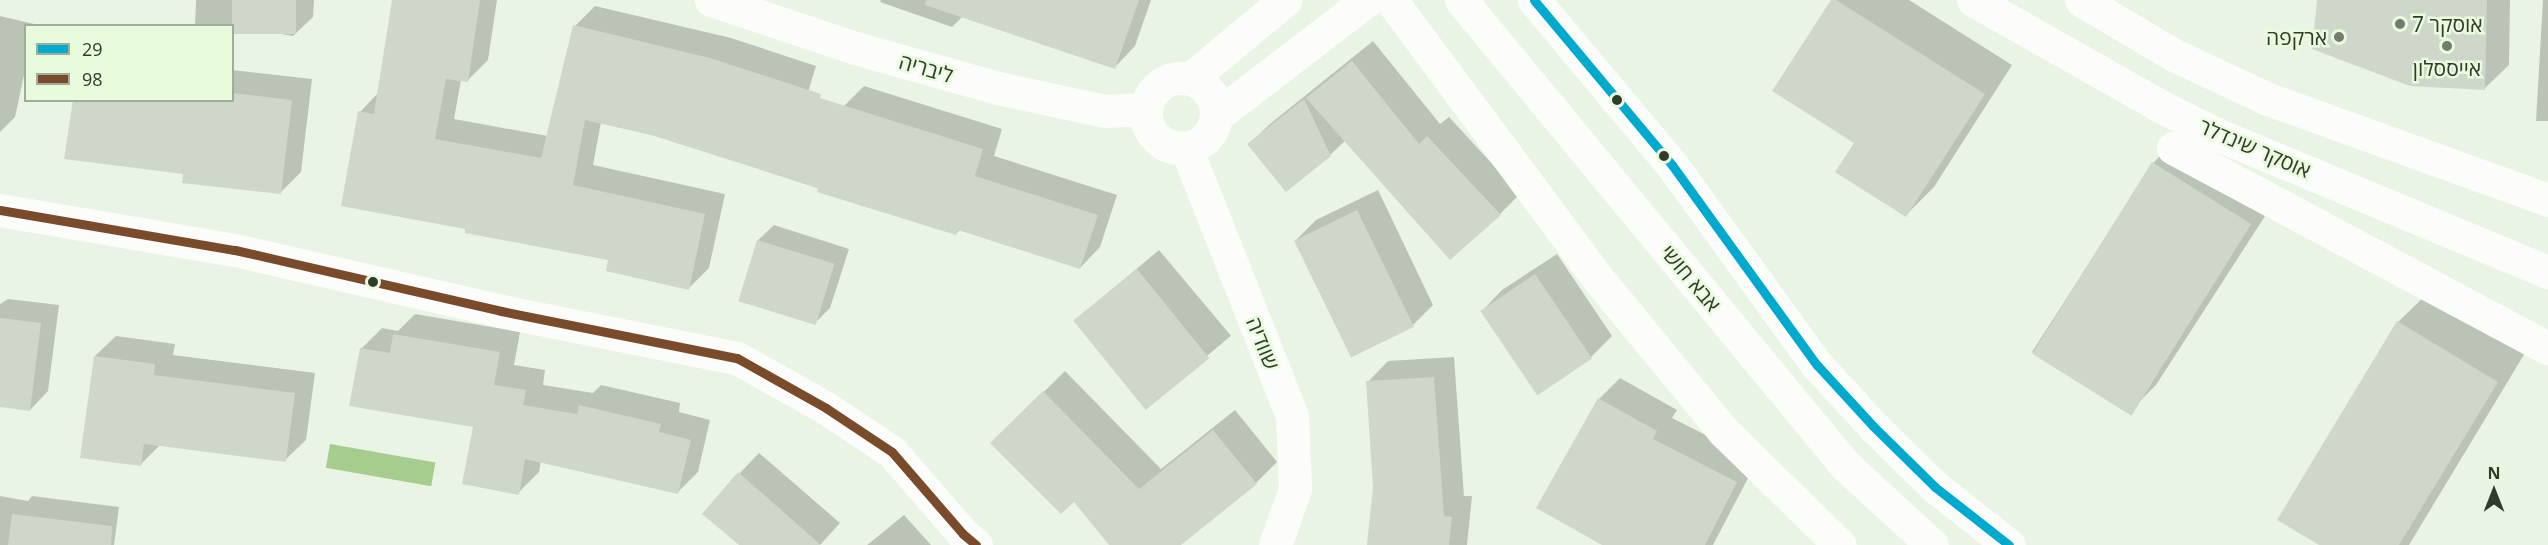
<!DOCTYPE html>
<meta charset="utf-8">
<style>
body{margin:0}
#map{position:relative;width:2548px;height:545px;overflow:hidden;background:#eaf4e4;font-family:"Open Sans",Heebo,sans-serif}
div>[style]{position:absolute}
.water>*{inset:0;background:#a6cd8e;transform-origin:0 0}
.shadow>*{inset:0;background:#0003;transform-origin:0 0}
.building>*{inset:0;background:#ced7ca;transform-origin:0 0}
.street>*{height:33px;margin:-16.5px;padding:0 16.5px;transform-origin:16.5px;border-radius:16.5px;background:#fcfdfb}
.secondary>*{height:33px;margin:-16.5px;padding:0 16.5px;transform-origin:16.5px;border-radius:16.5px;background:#fcfdfb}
.secondary>.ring{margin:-16.5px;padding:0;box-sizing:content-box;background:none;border:33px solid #fcfdfb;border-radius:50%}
.primary>*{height:33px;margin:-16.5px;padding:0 16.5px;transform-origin:16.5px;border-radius:16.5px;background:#fcfdfb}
.bus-1>*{height:9px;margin:-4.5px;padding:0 4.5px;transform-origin:4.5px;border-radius:4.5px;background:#00a9ce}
.bus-2>*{height:9px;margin:-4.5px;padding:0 4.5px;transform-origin:4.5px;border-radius:4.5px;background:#7a4b2a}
.dots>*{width:16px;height:16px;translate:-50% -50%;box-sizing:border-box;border:3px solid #e8fbdd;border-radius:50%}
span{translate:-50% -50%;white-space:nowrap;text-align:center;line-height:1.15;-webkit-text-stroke:5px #e8fbdd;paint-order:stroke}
.poi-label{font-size:21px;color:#323a2e}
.left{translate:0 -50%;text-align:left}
.right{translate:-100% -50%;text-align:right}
.street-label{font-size:21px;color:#323a2e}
.legend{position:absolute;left:24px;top:24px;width:210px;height:78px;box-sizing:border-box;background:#e8fbdd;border:2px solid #9fae97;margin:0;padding:8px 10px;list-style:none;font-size:18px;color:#323a2e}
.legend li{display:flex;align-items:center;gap:12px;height:30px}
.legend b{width:30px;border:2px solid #9fae97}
.north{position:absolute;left:2464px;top:461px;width:60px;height:60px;-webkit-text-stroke:4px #e8fbdd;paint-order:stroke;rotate:0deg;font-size:16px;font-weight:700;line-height:24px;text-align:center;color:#323a2e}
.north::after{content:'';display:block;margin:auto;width:21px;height:27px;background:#323a2e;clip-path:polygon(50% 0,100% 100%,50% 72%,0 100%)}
</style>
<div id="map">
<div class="water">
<i style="left:330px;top:444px;width:107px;height:24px;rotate:10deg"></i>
</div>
<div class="shadow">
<i style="clip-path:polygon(196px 0,314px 0,313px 17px,293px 36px,232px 26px,195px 26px)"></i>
<i style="clip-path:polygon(393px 0,497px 0,488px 60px,467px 81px,461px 80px,454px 119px,548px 136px,575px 26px,595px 6px,731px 38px,816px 66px,802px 112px,844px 106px,864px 86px,1002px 129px,994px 156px,1117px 195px,1100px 247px,1080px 268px,960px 229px,956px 234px,651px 133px,601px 122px,593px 165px,725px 194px,709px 268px,689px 288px,610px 258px,467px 228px,360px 112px,379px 92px)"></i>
<i style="clip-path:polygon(881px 0,1151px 0,1135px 46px,1115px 67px,963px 16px,952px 27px,880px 2px)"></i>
<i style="clip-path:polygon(1833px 0,1909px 0,2012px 65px,1934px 187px,1906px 215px,1857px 143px)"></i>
<i style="clip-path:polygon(2319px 0,2510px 0,2509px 65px,2485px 88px)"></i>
<i style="clip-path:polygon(2543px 0,2548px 0,2548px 121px,2536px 121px)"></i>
<i style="clip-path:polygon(0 16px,34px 24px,26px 26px,26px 66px,15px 117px,0 132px)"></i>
<i style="clip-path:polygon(1373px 41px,1440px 124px,1449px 117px,1520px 194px,1500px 214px,1346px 140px,1330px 155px,1249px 144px,1270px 124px)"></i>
<i style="clip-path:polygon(232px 70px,312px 79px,301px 172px,280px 193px,232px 100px)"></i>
<i style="clip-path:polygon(2182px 134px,2278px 196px,2156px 385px,2128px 413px,2032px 352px,2154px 162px)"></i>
<i style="clip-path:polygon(1378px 190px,1433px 305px,1413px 325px,1296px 240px,1316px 220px)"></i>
<i style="clip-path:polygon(774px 225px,849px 249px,830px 308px,814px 324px,739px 300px,758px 240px)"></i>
<i style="left:1159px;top:250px;width:112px;height:110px;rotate:50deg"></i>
<i style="clip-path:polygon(1557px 254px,1612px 336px,1591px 357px,1537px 392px,1482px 311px,1502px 290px)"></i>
<i style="clip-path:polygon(2427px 294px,2525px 353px,2409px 545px,2321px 545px,2398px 322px)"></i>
<i style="clip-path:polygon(8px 299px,59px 305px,48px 391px,30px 410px,0 406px,0 304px)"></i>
<i style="clip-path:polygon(415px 314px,520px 332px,514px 365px,545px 370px,543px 385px,593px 393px,601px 385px,680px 403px,679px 412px,710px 420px,698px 472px,678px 492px,541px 461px,539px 472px,518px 493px,475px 426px,361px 349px,382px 328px,398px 331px)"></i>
<i style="clip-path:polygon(116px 336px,175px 344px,173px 355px,315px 373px,306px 440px,285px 460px,161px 444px,141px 464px,95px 356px)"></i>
<i style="clip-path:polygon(1454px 357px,1464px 496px,1472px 496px,1467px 545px,1368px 545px,1375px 487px,1368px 382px,1388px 361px)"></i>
<i style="clip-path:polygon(1065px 371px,1161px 469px,1235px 410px,1277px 462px,1256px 483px,1178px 545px,1111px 545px,1074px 500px,992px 443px)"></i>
<i style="clip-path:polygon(1620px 378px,1677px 410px,1672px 418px,1757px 461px,1713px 545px,1606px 545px,1599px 399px)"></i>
<i style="clip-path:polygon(759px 453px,840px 523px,820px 545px,741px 545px,739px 474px)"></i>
<i style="clip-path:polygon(0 496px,28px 501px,32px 496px,119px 507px,114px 545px,0 545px)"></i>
<i style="clip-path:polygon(904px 515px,931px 545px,867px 545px,871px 542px)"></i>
</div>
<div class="building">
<i style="left:232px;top:0;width:64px;height:34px"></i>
<i style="clip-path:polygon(392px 0,480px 0,468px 82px,446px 79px,435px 139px,541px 158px,573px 25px,710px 58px,821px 94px,820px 98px,983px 149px,975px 176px,1098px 215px,1080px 269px,958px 230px,956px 235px,817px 192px,818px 188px,651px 135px,585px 120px,573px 185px,705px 214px,689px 290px,606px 271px,608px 260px,465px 233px,465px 229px,341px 206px,358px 111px,374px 114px)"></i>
<i style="clip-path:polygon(926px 0,1139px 0,1115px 69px,925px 5px)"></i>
<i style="clip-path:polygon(1831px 0,1836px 0,1985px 94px,1906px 217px,1835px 172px,1854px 143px,1772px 91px)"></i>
<i style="clip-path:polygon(2317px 0,2487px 0,2485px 90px,2410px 86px,2312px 49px)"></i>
<i style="clip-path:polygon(1352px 61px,1419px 144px,1427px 136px,1501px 215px,1450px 260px,1306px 98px)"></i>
<i style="clip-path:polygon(232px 93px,292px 100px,281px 194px,182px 183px,183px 174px,64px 159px,73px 100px,232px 100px)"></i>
<i style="clip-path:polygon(1304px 99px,1331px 156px,1286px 192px,1247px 144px)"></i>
<i style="left:2152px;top:162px;width:117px;height:226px;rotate:32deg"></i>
<i style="left:1357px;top:210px;width:130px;height:70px;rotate:64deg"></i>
<i style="left:757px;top:240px;width:81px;height:64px;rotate:17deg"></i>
<i style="left:1137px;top:269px;width:115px;height:82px;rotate:51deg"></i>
<i style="left:1535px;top:274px;width:102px;height:66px;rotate:56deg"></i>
<i style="clip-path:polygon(0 318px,41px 323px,30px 411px,0 407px)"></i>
<i style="clip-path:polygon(2397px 321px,2498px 382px,2399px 545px,2319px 545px,2277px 520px)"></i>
<i style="clip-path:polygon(393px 334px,500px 352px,494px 385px,526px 390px,523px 405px,577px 414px,579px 405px,661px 424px,659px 432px,691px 440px,678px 494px,525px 459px,519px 495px,462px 484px,473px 427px,349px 406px,360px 348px,390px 353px)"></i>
<i style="clip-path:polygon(94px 356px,155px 364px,154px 375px,295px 393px,286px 462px,144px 444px,141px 466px,80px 458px)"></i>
<i style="clip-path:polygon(1434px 377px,1444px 516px,1452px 517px,1449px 545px,1367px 545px,1373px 487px,1366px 381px)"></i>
<i style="clip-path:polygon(1043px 391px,1139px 489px,1213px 430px,1257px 484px,1181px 545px,1109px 545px,1074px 502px,1061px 514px,990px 443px)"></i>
<i style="clip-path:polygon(1598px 398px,1657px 431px,1653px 439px,1737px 482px,1705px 545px,1602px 545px,1536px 508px)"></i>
<i style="clip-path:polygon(738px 472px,821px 545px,739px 545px,702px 514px)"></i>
<i style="clip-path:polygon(12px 514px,112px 526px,111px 545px,8px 545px)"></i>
</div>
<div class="street">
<i style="left:711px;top:0;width:152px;rotate:18.4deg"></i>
<i style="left:855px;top:48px;width:148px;rotate:15.6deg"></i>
<i style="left:998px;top:88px;width:109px;rotate:12.1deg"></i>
<i style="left:1105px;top:111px;width:41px;rotate:-2.8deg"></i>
<i style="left:1391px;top:0;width:342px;rotate:53.4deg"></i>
<i style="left:1595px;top:275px;width:202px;rotate:50.6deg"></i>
<i style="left:1723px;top:431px;width:163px;rotate:44.3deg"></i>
<i style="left:2173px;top:148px;width:425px;rotate:28.1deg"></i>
</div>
<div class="secondary">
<i class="ring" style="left:1146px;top:78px;width:37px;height:37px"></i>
<i style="left:1190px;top:79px;width:124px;rotate:-39.7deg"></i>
<i style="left:1216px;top:116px;width:190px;rotate:-37.5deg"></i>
<i style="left:1186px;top:148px;width:288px;rotate:68.4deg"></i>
<i style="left:1292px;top:416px;width:73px;rotate:87.6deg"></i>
<i style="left:1295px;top:489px;width:59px;rotate:109.7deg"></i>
<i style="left:0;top:210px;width:238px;rotate:9.7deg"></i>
<i style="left:235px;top:250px;width:273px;rotate:12.9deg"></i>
<i style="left:501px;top:311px;width:241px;rotate:11.3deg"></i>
<i style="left:737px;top:358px;width:102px;rotate:29.3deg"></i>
<i style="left:826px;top:408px;width:79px;rotate:33.7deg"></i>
<i style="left:892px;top:452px;width:108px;rotate:49.1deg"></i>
<i style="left:963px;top:534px;width:17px;rotate:40deg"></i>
</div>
<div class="primary">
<i style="left:1461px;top:0;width:603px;rotate:50.45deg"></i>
<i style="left:1845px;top:465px;width:118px;rotate:42.6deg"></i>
<i style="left:1534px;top:0;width:215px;rotate:50.1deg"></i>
<i style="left:1672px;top:165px;width:247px;rotate:54.1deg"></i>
<i style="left:1817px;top:365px;width:83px;rotate:47.4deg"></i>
<i style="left:1873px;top:426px;width:87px;rotate:44.5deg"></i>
<i style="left:1935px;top:487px;width:94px;rotate:38.1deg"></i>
<i style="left:1973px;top:0;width:217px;rotate:29.5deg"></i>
<i style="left:2162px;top:107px;width:60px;rotate:26.6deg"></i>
<i style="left:2216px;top:134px;width:360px;rotate:22.6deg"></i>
<i style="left:2081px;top:0;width:108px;rotate:30.6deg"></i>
<i style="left:2174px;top:55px;width:104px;rotate:25.1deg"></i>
<i style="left:2268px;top:99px;width:298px;rotate:19.8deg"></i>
</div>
<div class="bus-1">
<i style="left:1534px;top:0;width:215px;rotate:50.1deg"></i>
<i style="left:1672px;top:165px;width:247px;rotate:54.1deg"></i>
<i style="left:1817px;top:365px;width:83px;rotate:47.4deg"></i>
<i style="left:1873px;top:426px;width:87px;rotate:44.5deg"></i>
<i style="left:1935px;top:487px;width:94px;rotate:38.1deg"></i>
</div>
<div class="bus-2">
<i style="left:0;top:210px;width:238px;rotate:9.7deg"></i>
<i style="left:235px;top:250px;width:273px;rotate:12.9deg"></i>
<i style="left:501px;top:311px;width:241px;rotate:11.3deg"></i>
<i style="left:737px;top:358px;width:102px;rotate:29.3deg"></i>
<i style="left:826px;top:408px;width:79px;rotate:33.7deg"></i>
<i style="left:892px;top:452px;width:108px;rotate:49.1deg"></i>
<i style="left:963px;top:534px;width:17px;rotate:40deg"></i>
</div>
<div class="dots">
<i style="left:2400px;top:24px;background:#727b6e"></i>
<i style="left:2339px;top:37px;background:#727b6e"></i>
<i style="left:2447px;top:46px;background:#727b6e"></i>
<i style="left:1617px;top:100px;background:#323a2e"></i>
<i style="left:1664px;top:156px;background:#323a2e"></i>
<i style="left:373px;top:282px;background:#323a2e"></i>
</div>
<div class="poi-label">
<span class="left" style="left:2412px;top:24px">אוסקר 7</span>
<span class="right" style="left:2327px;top:37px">ארקפה</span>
<span style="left:2447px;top:68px">אייססלון</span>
</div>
<div class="street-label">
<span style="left:926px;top:68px;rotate:16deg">ליבריה</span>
<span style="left:2255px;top:148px;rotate:23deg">אוסקר שינדלר</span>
<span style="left:1691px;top:278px;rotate:50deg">אבא חושי</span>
<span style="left:1263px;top:343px;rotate:68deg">שוודיה</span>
</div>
<ul class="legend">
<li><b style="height:8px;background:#00a9ce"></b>29</li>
<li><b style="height:8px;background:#7a4b2a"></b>98</li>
</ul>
<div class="north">N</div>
</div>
